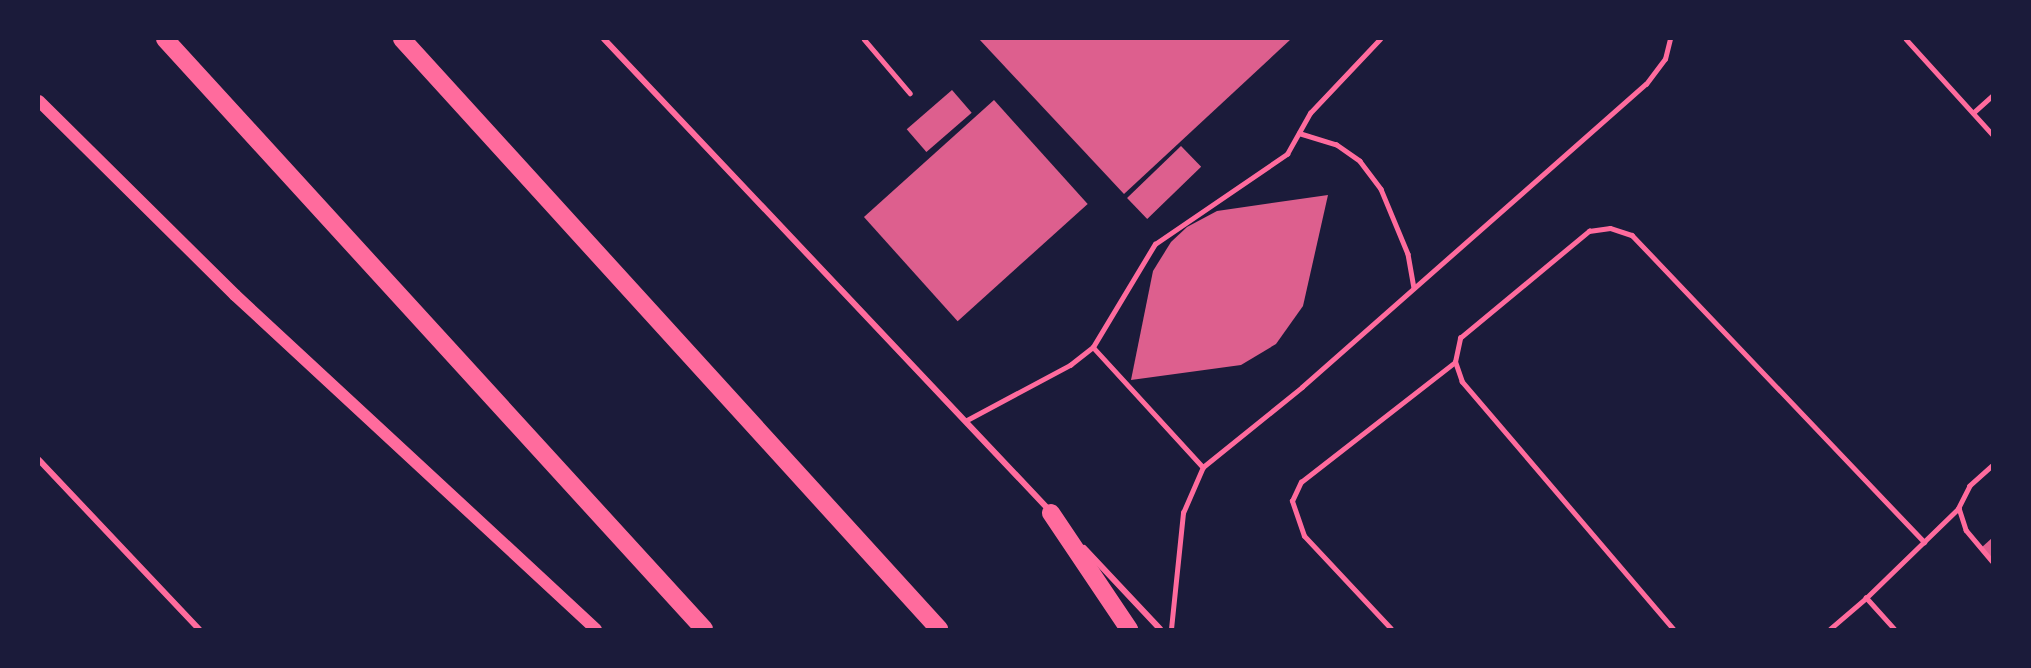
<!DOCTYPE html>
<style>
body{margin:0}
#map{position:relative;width:2031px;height:668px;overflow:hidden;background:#1b1b3a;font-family:"Crimson Pro",serif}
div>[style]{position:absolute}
.building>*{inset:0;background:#dd5f8e;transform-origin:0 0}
.service>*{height:4.5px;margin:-2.25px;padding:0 2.25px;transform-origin:2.25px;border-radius:2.25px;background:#ff6b9d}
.minor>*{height:6px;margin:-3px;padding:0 3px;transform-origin:3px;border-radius:3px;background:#ff6b9d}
.secondary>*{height:12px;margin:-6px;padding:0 6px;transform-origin:6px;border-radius:6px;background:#ff6b9d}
.motorway>*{height:18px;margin:-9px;padding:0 9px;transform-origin:9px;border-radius:9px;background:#ff6b9d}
span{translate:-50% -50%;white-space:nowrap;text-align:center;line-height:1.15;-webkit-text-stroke:5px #1b1b3a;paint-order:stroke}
.frame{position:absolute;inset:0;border:40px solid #1b1b3a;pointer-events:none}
</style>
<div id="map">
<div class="building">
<i style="clip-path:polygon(979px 39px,1291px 39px,1124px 194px)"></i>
<i style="left:952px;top:90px;width:30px;height:60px;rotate:49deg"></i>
<i style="left:994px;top:100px;width:140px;height:175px;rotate:48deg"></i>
<i style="left:1181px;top:146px;width:29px;height:75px;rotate:46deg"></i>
<i style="clip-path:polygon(1328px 195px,1303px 306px,1276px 344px,1241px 365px,1131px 380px,1153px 271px,1171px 242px,1187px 227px,1217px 211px)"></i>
<i style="clip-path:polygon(1992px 538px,1992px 560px,1981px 548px)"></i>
</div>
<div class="service">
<i style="left:864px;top:39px;width:71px;rotate:49.6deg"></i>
<i style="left:1906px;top:39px;width:128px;rotate:47.8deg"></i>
<i style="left:1973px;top:113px;width:25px;rotate:-42deg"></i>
<i style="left:1299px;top:133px;width:39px;rotate:17deg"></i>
<i style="left:1336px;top:144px;width:29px;rotate:35deg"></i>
<i style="left:1360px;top:161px;width:35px;rotate:53deg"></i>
<i style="left:1381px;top:189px;width:70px;rotate:67.4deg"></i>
<i style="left:1408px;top:254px;width:34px;rotate:80deg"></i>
<i style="left:1093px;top:347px;width:163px;rotate:47.5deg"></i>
<i style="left:967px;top:420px;width:117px;rotate:-28.1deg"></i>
<i style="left:1070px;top:365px;width:29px;rotate:-38deg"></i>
<i style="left:1093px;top:347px;width:120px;rotate:-59deg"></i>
<i style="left:1155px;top:244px;width:160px;rotate:-34.3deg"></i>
<i style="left:1287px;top:154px;width:47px;rotate:-60.7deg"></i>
<i style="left:1310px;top:113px;width:102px;rotate:-46.6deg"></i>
<i style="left:1992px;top:466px;width:30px;rotate:138deg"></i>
<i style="left:1970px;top:486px;width:25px;rotate:117deg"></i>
<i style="left:1959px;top:508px;width:23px;rotate:72deg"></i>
<i style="left:1966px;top:530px;width:40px;rotate:50deg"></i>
<i style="left:1171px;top:629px;width:117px;rotate:-84.1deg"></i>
<i style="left:1183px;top:513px;width:50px;rotate:-66.5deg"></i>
<i style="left:1203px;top:467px;width:127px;rotate:-38.9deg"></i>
<i style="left:1302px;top:387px;width:458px;rotate:-41.4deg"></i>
<i style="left:1646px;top:84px;width:31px;rotate:-53deg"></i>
<i style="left:1665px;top:59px;width:21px;rotate:-76deg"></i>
<i style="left:1391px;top:629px;width:127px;rotate:-133.1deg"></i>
<i style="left:1304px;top:536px;width:37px;rotate:-109deg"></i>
<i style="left:1292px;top:501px;width:21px;rotate:-65deg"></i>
<i style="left:1301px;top:482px;width:195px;rotate:-37.9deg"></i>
<i style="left:1673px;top:629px;width:325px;rotate:-130.5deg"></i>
<i style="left:1462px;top:382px;width:21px;rotate:-109deg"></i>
<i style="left:1455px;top:362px;width:25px;rotate:-78deg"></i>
<i style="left:1460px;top:338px;width:168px;rotate:-39.7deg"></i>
<i style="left:1589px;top:231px;width:21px;rotate:-8deg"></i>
<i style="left:1610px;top:228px;width:23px;rotate:18deg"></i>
<i style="left:1632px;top:235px;width:424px;rotate:46.4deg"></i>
<i style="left:1830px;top:629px;width:48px;rotate:-40.7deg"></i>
<i style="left:1894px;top:629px;width:42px;rotate:-132.1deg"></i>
<i style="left:1866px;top:598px;width:129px;rotate:-44.1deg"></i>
</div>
<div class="minor">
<i style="left:604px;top:39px;width:651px;rotate:46.62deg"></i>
<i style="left:39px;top:460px;width:233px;rotate:46.6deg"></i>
<i style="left:1084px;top:548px;width:111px;rotate:46.8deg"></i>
</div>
<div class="secondary">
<i style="left:39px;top:101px;width:276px;rotate:44.7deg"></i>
<i style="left:235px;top:295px;width:492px;rotate:42.8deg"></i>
</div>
<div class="motorway">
<i style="left:165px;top:39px;width:799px;rotate:47.59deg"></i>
<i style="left:402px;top:39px;width:798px;rotate:47.69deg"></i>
<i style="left:1051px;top:513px;width:140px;rotate:56.1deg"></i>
</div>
<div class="frame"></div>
</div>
